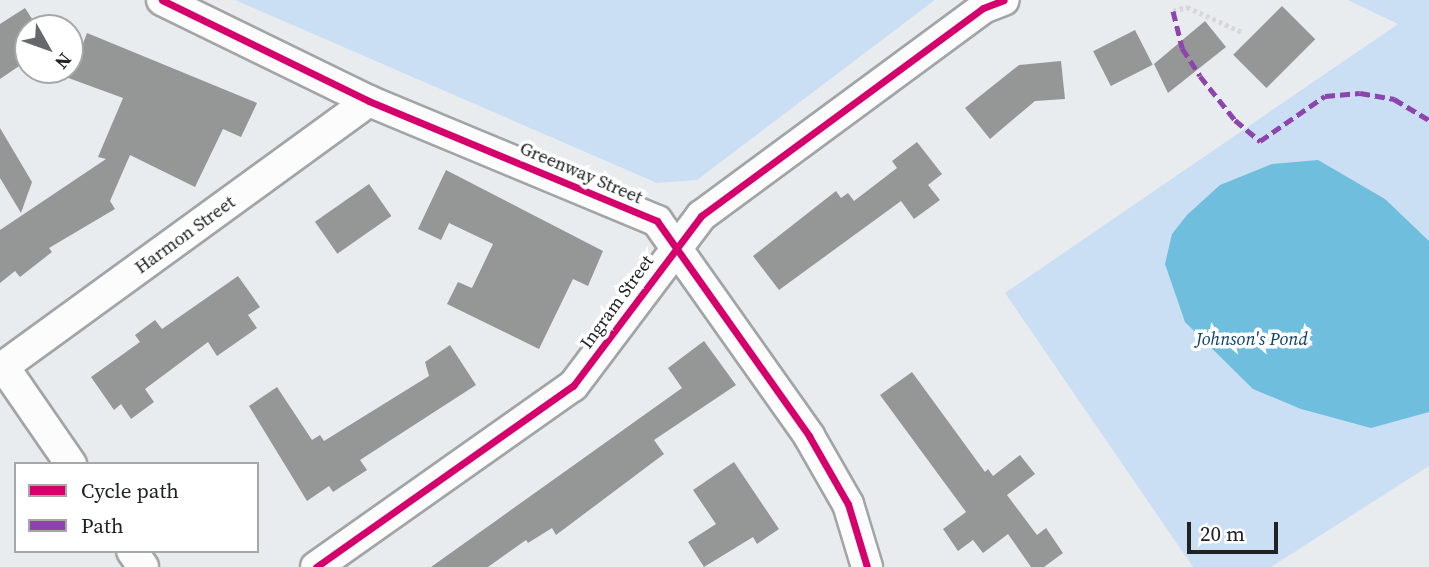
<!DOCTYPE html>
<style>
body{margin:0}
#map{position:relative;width:1429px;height:567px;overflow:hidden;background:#e9ecef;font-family:"Source Serif 4",serif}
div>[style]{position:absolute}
.green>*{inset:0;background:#cadff4}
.water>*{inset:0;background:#70bede}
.building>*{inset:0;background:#959696;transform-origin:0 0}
.path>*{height:4.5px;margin-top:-2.25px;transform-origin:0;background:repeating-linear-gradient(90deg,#d5d7d8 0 3.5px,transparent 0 7px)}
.roads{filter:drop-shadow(2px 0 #a2a4a6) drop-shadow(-2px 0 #a2a4a6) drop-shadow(0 2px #a2a4a6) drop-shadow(0 -2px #a2a4a6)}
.minor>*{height:30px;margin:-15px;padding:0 15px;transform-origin:15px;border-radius:15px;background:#fcfcfd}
.quiet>*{height:5px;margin-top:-2.5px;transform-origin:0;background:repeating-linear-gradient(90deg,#8e44ad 0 10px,transparent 0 15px)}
.cycleway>*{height:7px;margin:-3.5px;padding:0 3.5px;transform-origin:3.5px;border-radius:3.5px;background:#d6006c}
span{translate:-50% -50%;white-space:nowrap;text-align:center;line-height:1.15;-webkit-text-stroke:7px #fff;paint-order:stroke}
.street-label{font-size:18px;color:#202224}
.park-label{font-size:18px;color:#0c4069;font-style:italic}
.legend{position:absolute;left:14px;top:462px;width:245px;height:91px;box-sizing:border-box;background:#fff;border:2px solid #a6a7a7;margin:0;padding:9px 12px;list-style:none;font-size:21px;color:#202224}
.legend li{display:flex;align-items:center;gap:14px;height:35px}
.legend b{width:35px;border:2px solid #a6a7a7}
.north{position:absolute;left:14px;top:14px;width:70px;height:70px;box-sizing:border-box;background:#fff;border:2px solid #a6a7a7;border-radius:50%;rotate:130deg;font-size:19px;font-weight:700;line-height:28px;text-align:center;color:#202224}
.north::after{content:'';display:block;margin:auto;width:24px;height:32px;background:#66696b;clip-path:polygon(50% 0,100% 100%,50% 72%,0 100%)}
.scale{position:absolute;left:1187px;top:522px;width:91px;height:32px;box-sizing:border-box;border:4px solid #202224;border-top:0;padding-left:9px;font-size:21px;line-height:24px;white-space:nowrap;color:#202224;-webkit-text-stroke:5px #fff;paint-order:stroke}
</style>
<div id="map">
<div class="green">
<i style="clip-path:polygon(235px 0,935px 0,697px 180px,657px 183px)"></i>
<i style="clip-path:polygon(1348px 0,1429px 0,1429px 466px,1271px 567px,1193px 567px,1005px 293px,1398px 24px)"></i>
</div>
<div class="water">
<i style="clip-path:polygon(1318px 160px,1385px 199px,1429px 241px,1429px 412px,1371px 428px,1301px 409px,1253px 389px,1185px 322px,1165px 264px,1172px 234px,1187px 215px,1220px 185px,1272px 164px)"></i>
</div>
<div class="building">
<i style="left:1282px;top:6px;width:47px;height:69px;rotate:45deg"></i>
<i style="clip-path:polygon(25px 8px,38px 28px,28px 28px,28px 60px,0 79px,0 24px)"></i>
<i style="clip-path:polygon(1205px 21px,1226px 47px,1168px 93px,1154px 64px)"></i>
<i style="left:1135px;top:30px;width:39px;height:47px;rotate:63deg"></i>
<i style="clip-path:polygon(87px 33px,257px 103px,241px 137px,223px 129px,195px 187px,130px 155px,110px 201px,115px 209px,49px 248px,52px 252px,20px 277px,15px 271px,0 283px,0 230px,106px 159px,98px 157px,123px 98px,63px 76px,70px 70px,75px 43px,82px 46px)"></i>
<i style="clip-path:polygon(1061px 61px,1065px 99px,1035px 101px,990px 139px,965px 108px,1019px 65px)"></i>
<i style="clip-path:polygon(0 128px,32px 182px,21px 213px,0 178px)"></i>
<i style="clip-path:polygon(917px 142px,942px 174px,928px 185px,940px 200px,914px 219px,901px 201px,779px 290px,753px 256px,836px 191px,841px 198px,848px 193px,854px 201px,897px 168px,892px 161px)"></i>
<i style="clip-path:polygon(446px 170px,603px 251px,588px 286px,573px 279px,539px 349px,447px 304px,458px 282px,472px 288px,493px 244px,449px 223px,441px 240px,418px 229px)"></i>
<i style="left:369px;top:184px;width:39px;height:66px;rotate:55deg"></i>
<i style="clip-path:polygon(238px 276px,260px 307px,248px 315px,257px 328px,217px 356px,208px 342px,145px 389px,154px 402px,131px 419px,121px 404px,114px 410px,91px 377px,140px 342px,135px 335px,155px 320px,162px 329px)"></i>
<i style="clip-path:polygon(704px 341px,736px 385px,654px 440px,664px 454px,556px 535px,552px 528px,528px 543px,526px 540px,488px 567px,431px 567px,682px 388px,668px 368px)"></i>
<i style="clip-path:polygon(450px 345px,476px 385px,360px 460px,367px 470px,333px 492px,329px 486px,307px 501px,249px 406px,277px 387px,312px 440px,320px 435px,324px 441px,429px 376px,425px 362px)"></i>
<i style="clip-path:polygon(912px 372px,985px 472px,988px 469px,993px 476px,1020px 455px,1035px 474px,1007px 495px,1037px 535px,1046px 528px,1063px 553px,1044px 567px,1031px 567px,1008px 534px,983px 553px,973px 540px,958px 551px,943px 529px,966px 512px,880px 395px)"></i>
<i style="clip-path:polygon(734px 462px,779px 529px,757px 544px,753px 537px,704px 567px,688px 542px,716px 524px,693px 490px)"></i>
</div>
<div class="path">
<i style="left:1173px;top:11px;width:15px;rotate:-16deg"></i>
<i style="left:1187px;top:7px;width:60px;rotate:24.4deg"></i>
</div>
<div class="roads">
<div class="minor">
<i style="left:162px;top:0;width:230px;rotate:26deg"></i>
<i style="left:369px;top:101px;width:312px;rotate:22.6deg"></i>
<i style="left:657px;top:221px;width:263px;rotate:54.7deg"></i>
<i style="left:809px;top:436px;width:78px;rotate:60.2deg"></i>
<i style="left:848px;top:504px;width:66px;rotate:73.2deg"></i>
<i style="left:4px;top:367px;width:118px;rotate:55.4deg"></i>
<i style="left:0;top:369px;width:456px;rotate:-36deg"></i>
<i style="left:132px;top:551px;width:19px;rotate:55deg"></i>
<i style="left:316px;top:567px;width:314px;rotate:-35.2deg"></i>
<i style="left:573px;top:386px;width:213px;rotate:-53deg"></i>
<i style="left:701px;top:216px;width:350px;rotate:-36.4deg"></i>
<i style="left:983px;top:8px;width:22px;rotate:-21deg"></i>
</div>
</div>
<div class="quiet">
<i style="left:1173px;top:11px;width:38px;rotate:76deg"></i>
<i style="left:1182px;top:48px;width:33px;rotate:57deg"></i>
<i style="left:1200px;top:76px;width:56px;rotate:51.5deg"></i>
<i style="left:1235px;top:120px;width:33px;rotate:40deg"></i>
<i style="left:1260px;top:141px;width:79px;rotate:-34.7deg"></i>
<i style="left:1325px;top:96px;width:35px;rotate:-5deg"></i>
<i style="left:1360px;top:93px;width:35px;rotate:10deg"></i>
<i style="left:1394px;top:99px;width:41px;rotate:31deg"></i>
</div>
<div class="cycleway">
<i style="left:162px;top:0;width:230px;rotate:26deg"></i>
<i style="left:369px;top:101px;width:312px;rotate:22.6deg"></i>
<i style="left:657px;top:221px;width:263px;rotate:54.7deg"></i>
<i style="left:809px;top:436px;width:78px;rotate:60.2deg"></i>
<i style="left:848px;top:504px;width:66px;rotate:73.2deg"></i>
<i style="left:316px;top:567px;width:314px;rotate:-35.2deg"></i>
<i style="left:573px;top:386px;width:213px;rotate:-53deg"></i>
<i style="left:701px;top:216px;width:350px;rotate:-36.4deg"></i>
<i style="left:983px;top:8px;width:22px;rotate:-21deg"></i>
</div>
<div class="street-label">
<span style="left:581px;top:173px;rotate:23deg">Greenway Street</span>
<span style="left:185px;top:235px;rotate:-36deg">Harmon Street</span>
<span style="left:617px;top:302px;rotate:-54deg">Ingram Street</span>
</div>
<div class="park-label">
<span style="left:1252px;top:339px">Johnson's Pond</span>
</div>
<ul class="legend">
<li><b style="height:9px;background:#d6006c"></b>Cycle path</li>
<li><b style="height:9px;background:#8e44ad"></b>Path</li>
</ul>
<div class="north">N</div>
<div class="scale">20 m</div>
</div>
